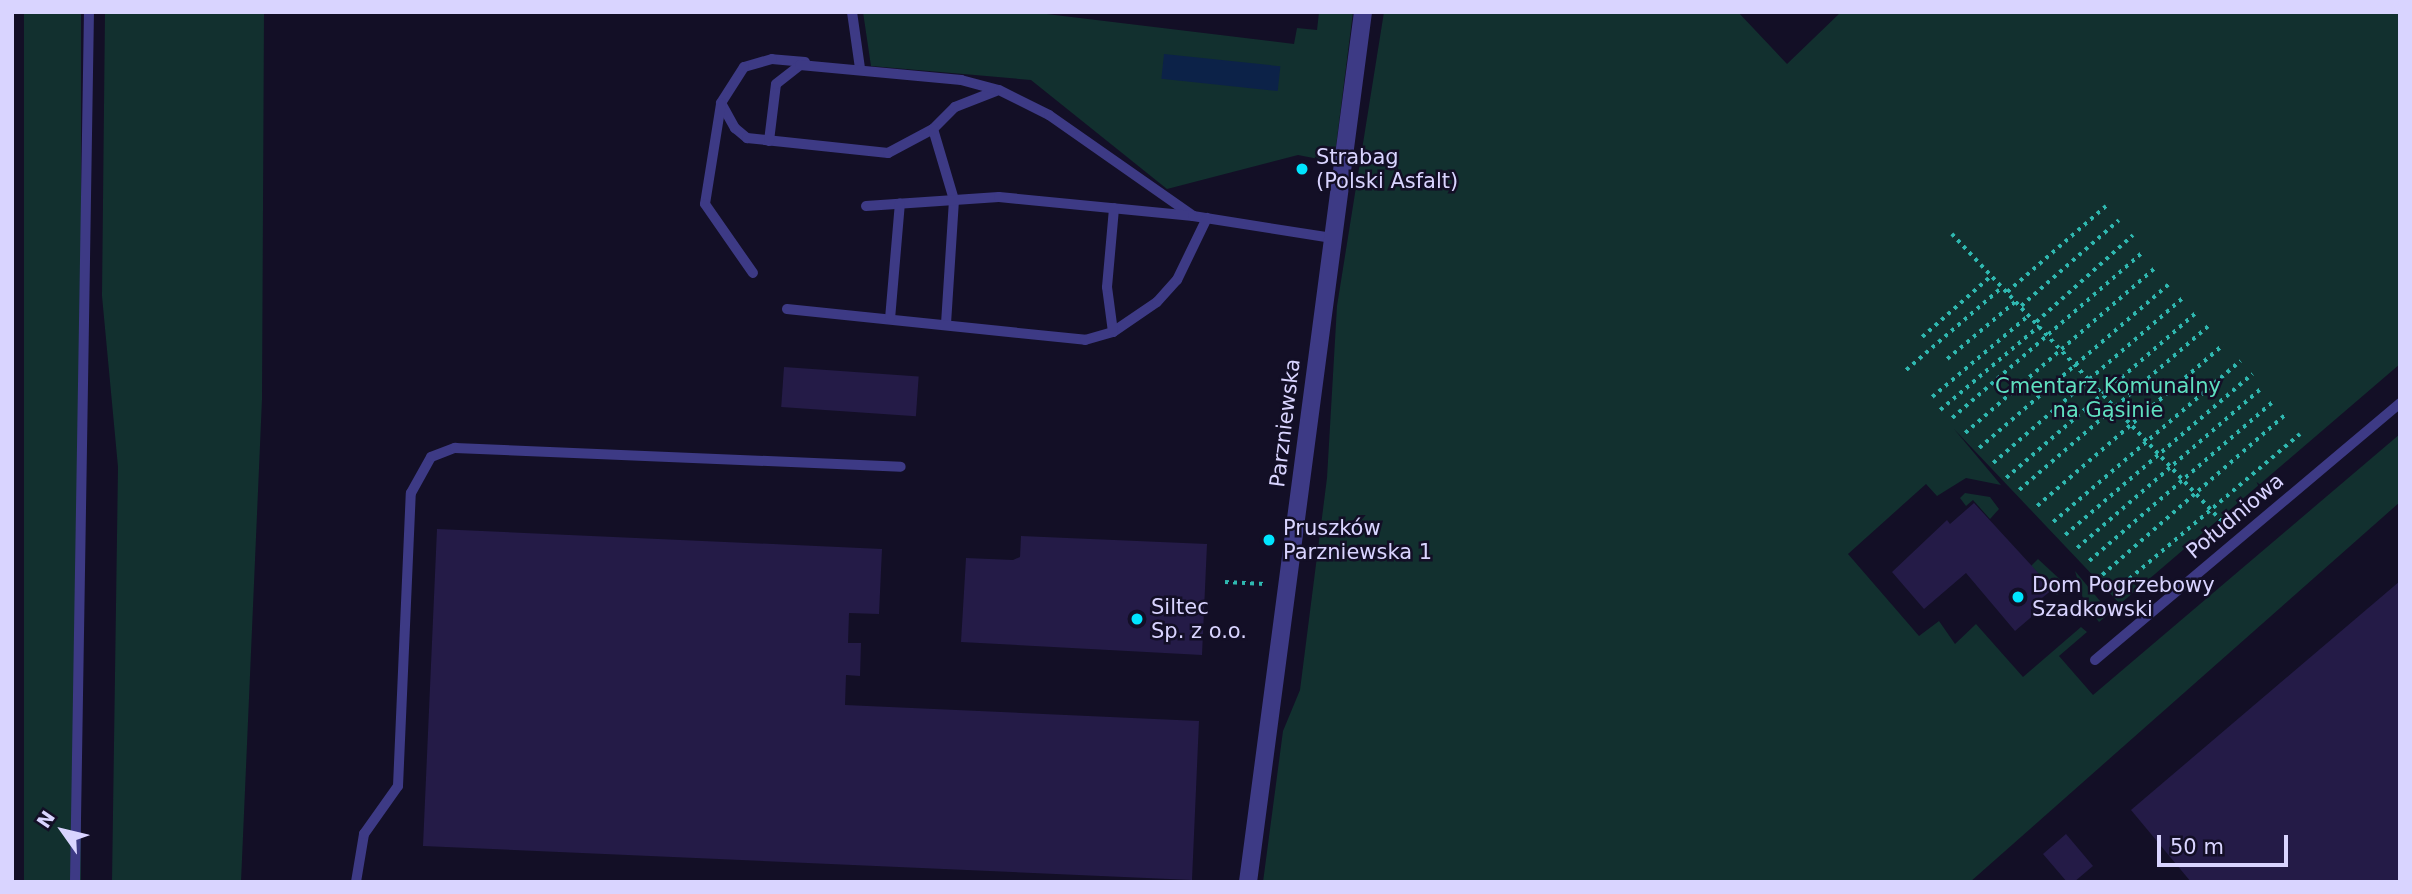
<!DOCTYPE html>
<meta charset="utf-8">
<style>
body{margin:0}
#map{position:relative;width:2412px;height:894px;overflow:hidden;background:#130f26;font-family:"DejaVu Sans",sans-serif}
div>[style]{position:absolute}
.green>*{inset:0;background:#12302f;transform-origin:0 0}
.water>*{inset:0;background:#0c2248;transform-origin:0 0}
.building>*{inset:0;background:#241b47;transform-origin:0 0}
.path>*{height:3.5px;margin-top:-1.75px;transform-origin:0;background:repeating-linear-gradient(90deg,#2fb8b0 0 3.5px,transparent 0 8.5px)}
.service>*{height:10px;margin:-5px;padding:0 5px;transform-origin:5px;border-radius:5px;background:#3d3a85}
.minor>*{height:18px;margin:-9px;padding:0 9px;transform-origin:9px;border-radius:9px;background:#3d3a85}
.dots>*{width:19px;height:19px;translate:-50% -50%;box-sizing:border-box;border:4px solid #130f26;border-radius:50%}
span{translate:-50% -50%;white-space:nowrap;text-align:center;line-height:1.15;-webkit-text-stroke:5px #130f26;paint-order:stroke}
.poi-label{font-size:21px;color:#d9d4ff}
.left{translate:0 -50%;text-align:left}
.park-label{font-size:21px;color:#5fe0c0}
.street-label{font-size:21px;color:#d9d4ff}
.frame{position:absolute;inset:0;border:14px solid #d9d4ff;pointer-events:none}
.north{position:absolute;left:28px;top:796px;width:70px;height:70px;-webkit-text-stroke:5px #130f26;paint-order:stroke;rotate:304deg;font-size:19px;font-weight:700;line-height:28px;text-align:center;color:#d9d4ff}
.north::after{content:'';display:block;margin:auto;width:24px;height:32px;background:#d9d4ff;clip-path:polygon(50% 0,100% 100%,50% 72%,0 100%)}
.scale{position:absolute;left:2157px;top:835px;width:131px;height:32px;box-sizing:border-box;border:4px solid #d9d4ff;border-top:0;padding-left:9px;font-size:21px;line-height:24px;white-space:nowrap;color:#d9d4ff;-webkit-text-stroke:5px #130f26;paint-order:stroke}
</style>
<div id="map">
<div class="green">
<i style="left:24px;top:12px;width:57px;height:870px"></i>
<i style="clip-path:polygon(105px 12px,264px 12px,262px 399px,241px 882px,112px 882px,118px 467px,102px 296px)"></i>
<i style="clip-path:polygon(863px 12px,1030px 12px,1294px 44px,1297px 28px,1317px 30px,1319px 12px,1353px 12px,1334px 162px,1298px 155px,1167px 189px,1031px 80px,871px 66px)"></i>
<i style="clip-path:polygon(1384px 12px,1738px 12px,1787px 64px,1841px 12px,2400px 12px,2400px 364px,2120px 604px,1954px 429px,2001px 485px,1966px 478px,1937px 496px,1926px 484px,1848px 554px,1919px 636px,1939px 621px,1955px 644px,1976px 624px,2023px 677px,2081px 627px,2087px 632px,2059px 656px,2093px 695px,2400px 434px,2400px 502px,1970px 882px,1263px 882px,1283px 731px,1300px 690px,1327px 478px,1337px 306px)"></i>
<i style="clip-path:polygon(1965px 493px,1990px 497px,1999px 509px,1990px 519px,1973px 500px,1966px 506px,1960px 498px)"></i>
<i style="clip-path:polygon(2038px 559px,2065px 584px,2057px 595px,2031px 566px)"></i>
<i style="clip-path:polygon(2075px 571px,2110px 613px,2099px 622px,2084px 602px)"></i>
</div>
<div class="water">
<i style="left:1164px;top:54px;width:117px;height:25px;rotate:6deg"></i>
</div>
<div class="building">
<i style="left:784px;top:367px;width:135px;height:40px;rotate:4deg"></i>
<i style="clip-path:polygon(1974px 503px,2053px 589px,2037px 602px,2042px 608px,2015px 631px,1966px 573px,1924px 609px,1892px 572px,1947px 520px,1950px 524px)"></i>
<i style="clip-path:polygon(437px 529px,882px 549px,879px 614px,849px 613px,848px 643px,861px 643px,860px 676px,846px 675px,845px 705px,1199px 721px,1192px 880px,423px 846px)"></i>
<i style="clip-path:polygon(1021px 536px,1207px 544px,1202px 655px,961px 642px,966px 558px,1013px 560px,1020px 557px)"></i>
<i style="clip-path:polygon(2400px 581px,2400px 882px,2191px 882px,2131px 810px)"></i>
<i style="clip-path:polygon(2066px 834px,2093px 866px,2074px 882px,2067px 882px,2043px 854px)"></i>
</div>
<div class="path">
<i style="left:1952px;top:234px;width:403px;rotate:46.8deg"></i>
<i style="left:2007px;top:292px;width:131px;rotate:-41deg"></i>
<i style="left:2021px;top:306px;width:130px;rotate:-41.3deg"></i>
<i style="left:2036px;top:322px;width:130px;rotate:-41.9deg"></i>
<i style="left:1922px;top:337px;width:92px;rotate:-41.5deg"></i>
<i style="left:1947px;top:359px;width:90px;rotate:-40deg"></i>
<i style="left:1906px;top:370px;width:127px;rotate:-40.8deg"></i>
<i style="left:1932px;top:397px;width:127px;rotate:-40.2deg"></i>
<i style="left:1940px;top:410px;width:130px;rotate:-40.3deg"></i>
<i style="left:1952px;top:418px;width:252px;rotate:-41deg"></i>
<i style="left:1965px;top:433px;width:253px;rotate:-41deg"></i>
<i style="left:1979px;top:448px;width:252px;rotate:-40.8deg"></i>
<i style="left:1993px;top:463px;width:252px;rotate:-41deg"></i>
<i style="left:2006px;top:478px;width:252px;rotate:-41deg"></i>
<i style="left:2019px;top:490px;width:250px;rotate:-40.9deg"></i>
<i style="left:2037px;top:506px;width:246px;rotate:-40.9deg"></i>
<i style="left:2053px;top:522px;width:247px;rotate:-40.7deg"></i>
<i style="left:2065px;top:535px;width:247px;rotate:-40.7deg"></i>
<i style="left:2077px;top:548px;width:245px;rotate:-40.9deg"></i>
<i style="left:2089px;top:561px;width:245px;rotate:-40.9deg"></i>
<i style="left:2102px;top:575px;width:244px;rotate:-41.2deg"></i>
<i style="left:1225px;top:582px;width:40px;rotate:2.9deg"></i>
<i style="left:2116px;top:590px;width:241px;rotate:-40.3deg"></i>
</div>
<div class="service">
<i style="left:852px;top:12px;width:57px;rotate:81.9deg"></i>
<i style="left:805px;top:62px;width:33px;rotate:-175deg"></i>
<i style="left:772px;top:59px;width:29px;rotate:164deg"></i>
<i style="left:744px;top:67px;width:43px;rotate:122.6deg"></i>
<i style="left:721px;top:103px;width:29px;rotate:61deg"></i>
<i style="left:735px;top:128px;width:16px;rotate:40deg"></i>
<i style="left:747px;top:138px;width:142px;rotate:6.1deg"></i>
<i style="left:888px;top:153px;width:51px;rotate:-28.1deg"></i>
<i style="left:933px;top:129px;width:31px;rotate:-45deg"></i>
<i style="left:955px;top:107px;width:44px;rotate:-21.3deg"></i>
<i style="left:721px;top:104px;width:101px;rotate:99.1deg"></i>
<i style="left:705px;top:204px;width:84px;rotate:55.2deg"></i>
<i style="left:933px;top:129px;width:74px;rotate:73.5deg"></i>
<i style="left:954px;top:200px;width:125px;rotate:93.7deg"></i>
<i style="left:769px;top:141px;width:57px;rotate:-83deg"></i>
<i style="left:776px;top:84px;width:31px;rotate:-38deg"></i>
<i style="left:800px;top:65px;width:162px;rotate:5.3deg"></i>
<i style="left:961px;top:80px;width:39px;rotate:15deg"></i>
<i style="left:999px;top:90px;width:56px;rotate:26.6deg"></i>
<i style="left:1049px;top:115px;width:176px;rotate:35deg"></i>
<i style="left:866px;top:206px;width:133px;rotate:-3.9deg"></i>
<i style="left:999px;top:197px;width:195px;rotate:5.6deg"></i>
<i style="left:1193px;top:216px;width:141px;rotate:9deg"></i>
<i style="left:787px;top:309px;width:300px;rotate:5.9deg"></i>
<i style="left:1085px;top:340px;width:29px;rotate:-16deg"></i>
<i style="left:1113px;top:332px;width:53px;rotate:-34.3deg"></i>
<i style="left:1157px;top:302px;width:30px;rotate:-48deg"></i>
<i style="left:1177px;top:280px;width:69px;rotate:-64.2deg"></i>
<i style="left:890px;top:319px;width:116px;rotate:-85.1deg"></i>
<i style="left:1113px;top:332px;width:45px;rotate:-97.6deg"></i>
<i style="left:1107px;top:287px;width:79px;rotate:-84.9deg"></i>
<i style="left:2095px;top:660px;width:399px;rotate:-40.1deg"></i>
<i style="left:75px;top:882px;width:870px;rotate:-89.08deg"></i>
<i style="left:356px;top:882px;width:49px;rotate:-80.5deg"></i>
<i style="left:364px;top:834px;width:59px;rotate:-54.7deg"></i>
<i style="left:398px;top:786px;width:293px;rotate:-87.5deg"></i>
<i style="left:411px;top:493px;width:41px;rotate:-60.9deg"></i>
<i style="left:431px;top:457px;width:26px;rotate:-21deg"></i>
<i style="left:455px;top:448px;width:446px;rotate:2.4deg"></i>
</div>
<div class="minor">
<i style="left:1248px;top:882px;width:878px;rotate:-82.47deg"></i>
</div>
<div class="dots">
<i style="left:1302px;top:169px;background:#00e5ff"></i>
<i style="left:1269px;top:540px;background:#00e5ff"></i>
<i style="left:2018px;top:597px;background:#00e5ff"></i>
<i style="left:1137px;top:619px;background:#00e5ff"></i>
</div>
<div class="poi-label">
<span class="left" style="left:1316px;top:169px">Strabag<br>(Polski Asfalt)</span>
<span class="left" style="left:1283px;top:540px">Pruszków<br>Parzniewska 1</span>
<span class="left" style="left:2032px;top:597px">Dom Pogrzebowy<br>Szadkowski</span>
<span class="left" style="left:1151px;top:619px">Siltec<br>Sp. z o.o.</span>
</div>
<div class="park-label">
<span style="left:2108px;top:398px">Cmentarz Komunalny<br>na Gąsinie</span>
</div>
<div class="street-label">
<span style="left:1285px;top:423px;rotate:-83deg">Parzniewska</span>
<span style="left:2235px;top:516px;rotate:-40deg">Południowa</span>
</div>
<div class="frame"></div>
<div class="north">N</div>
<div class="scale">50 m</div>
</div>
